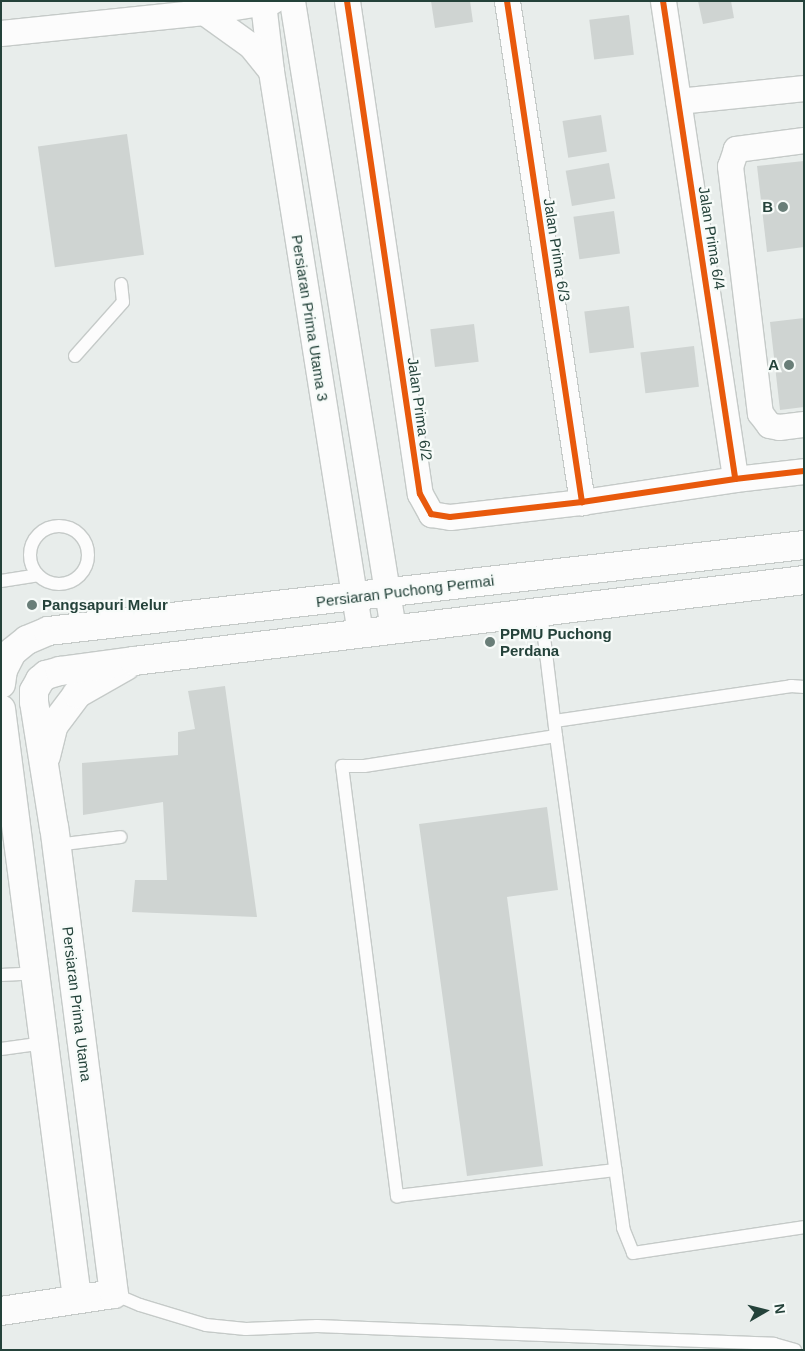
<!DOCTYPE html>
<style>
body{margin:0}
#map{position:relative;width:805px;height:1351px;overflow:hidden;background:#e8edeb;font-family:Arial,sans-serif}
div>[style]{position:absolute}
.building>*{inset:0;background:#cfd4d2;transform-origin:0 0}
.roads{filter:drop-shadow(1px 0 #c5cac8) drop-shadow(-1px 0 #c5cac8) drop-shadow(0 1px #c5cac8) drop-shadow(0 -1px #c5cac8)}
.service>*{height:12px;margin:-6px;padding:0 6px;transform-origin:6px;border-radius:6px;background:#fcfcfc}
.service>.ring{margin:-6px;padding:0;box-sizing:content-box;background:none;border:12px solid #fcfcfc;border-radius:50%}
.minor>*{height:25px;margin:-12.5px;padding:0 12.5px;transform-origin:12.5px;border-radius:12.5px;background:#fcfcfc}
.secondary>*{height:28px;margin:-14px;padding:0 14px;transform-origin:14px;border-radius:14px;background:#fcfcfc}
.cycleway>*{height:6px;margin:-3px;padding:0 3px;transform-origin:3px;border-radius:3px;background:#e8590c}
.dots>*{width:14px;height:14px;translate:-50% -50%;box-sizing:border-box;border:2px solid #f7fbf9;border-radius:50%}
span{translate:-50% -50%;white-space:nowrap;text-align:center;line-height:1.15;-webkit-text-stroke:4.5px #f7fbf9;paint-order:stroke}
.poi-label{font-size:15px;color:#24423a;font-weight:700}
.right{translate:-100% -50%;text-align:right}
.left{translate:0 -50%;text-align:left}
.street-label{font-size:15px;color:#24423a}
.frame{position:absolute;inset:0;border:2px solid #24423a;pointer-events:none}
.north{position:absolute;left:740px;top:1286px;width:50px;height:50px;-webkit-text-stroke:4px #f7fbf9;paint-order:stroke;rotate:82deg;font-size:14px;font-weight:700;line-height:20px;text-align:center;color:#24423a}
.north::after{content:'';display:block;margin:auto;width:18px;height:22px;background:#24423a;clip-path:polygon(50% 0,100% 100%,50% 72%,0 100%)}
</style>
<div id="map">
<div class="building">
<i style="clip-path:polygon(431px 1px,470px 1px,473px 22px,435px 28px)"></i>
<i style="clip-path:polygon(698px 1px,731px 1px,734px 18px,703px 24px)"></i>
<i style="left:629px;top:15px;width:40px;height:40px;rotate:83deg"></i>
<i style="left:601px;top:115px;width:37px;height:39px;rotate:81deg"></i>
<i style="left:127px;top:134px;width:122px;height:90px;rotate:82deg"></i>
<i style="clip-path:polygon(804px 161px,804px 247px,767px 252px,757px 166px)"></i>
<i style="left:609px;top:163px;width:36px;height:44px;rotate:80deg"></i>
<i style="left:614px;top:211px;width:43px;height:41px;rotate:82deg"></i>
<i style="left:629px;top:306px;width:42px;height:45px;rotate:83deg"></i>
<i style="clip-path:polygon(804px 318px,804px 407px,780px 410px,770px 322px)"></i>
<i style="left:474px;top:324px;width:38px;height:44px;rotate:83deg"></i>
<i style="left:694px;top:346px;width:41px;height:54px;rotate:83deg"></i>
<i style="clip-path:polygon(225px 686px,257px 917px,132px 912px,135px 880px,167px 880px,163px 802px,83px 815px,82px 763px,178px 755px,178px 732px,195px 729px,188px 691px)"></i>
<i style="clip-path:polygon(547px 807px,558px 890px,507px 897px,543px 1166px,467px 1176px,419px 824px)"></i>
</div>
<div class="roads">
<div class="service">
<i style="left:75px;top:356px;width:72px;rotate:-48.4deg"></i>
<i style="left:123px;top:302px;width:18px;rotate:-96deg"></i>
<i class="ring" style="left:30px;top:526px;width:46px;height:46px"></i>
<i style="left:1px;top:581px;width:37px;rotate:-9deg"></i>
<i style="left:541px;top:612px;width:125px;rotate:83.1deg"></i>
<i style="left:556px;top:736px;width:194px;rotate:171.1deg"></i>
<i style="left:364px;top:766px;width:22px;rotate:180deg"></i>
<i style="left:342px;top:766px;width:434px;rotate:82.7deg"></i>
<i style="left:397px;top:1196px;width:220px;rotate:-6.8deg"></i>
<i style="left:555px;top:721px;width:239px;rotate:-8.4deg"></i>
<i style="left:791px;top:686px;width:13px;rotate:4deg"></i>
<i style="left:556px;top:736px;width:497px;rotate:82.2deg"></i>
<i style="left:623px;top:1228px;width:27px;rotate:68deg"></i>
<i style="left:633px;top:1253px;width:173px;rotate:-8.6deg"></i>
<i style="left:56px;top:845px;width:65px;rotate:-7deg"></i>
<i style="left:1px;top:975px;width:35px;rotate:-3deg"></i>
<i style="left:1px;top:1049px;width:44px;rotate:-7.8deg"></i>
<i style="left:114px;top:1294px;width:28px;rotate:23deg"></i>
<i style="left:140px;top:1305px;width:69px;rotate:16.9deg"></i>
<i style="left:206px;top:1325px;width:40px;rotate:5.7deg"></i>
<i style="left:246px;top:1329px;width:71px;rotate:-2.4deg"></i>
<i style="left:317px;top:1326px;width:226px;rotate:2.3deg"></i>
<i style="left:543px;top:1335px;width:231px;rotate:2.2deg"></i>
<i style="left:774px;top:1344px;width:22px;rotate:16deg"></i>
</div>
<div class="minor">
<i style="left:292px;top:1px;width:636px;rotate:80.86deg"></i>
<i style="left:347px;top:1px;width:498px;rotate:81.6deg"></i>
<i style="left:420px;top:494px;width:23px;rotate:61deg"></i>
<i style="left:431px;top:514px;width:19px;rotate:9deg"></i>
<i style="left:450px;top:517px;width:133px;rotate:-6.5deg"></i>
<i style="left:582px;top:502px;width:155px;rotate:-8.5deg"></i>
<i style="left:735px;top:479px;width:69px;rotate:-6.6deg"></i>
<i style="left:507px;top:1px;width:507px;rotate:81.49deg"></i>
<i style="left:663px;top:1px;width:483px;rotate:81.4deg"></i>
<i style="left:263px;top:3px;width:68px;rotate:83.3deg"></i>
<i style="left:271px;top:71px;width:569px;rotate:81deg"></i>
<i style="left:204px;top:12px;width:57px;rotate:35.7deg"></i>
<i style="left:250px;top:45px;width:33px;rotate:51deg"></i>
<i style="left:1px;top:33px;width:204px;rotate:-5.9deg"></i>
<i style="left:204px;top:12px;width:69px;rotate:-9.2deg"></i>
<i style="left:678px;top:101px;width:127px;rotate:-5.9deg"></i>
<i style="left:804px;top:140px;width:69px;rotate:172.5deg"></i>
<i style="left:736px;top:149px;width:18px;rotate:109deg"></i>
<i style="left:730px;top:166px;width:249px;rotate:83.1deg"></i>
<i style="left:760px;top:413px;width:15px;rotate:53deg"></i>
<i style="left:769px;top:425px;width:10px;rotate:11deg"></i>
<i style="left:779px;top:427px;width:25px;rotate:-7deg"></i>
</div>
<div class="secondary">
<i style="left:1px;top:684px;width:14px;rotate:-82deg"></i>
<i style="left:3px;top:670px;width:20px;rotate:-63deg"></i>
<i style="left:12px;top:652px;width:19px;rotate:-39deg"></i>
<i style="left:27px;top:640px;width:23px;rotate:-23deg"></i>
<i style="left:48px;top:631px;width:761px;rotate:-6.49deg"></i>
<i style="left:1px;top:709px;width:594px;rotate:82.65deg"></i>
<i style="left:46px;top:756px;width:32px;rotate:-76deg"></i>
<i style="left:54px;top:725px;width:39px;rotate:-53deg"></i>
<i style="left:77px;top:694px;width:56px;rotate:-29.7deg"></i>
<i style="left:1px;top:1311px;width:114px;rotate:-8.6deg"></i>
<i style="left:114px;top:1294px;width:470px;rotate:-97.3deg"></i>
<i style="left:54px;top:828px;width:128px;rotate:-99deg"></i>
<i style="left:34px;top:702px;width:11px;rotate:-90deg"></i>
<i style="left:34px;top:691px;width:13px;rotate:-61deg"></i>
<i style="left:40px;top:680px;width:8px;rotate:-40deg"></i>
<i style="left:46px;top:675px;width:15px;rotate:-16deg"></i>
<i style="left:60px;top:671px;width:75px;rotate:-7.7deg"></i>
<i style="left:134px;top:661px;width:675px;rotate:-6.89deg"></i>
</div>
</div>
<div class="cycleway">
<i style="left:347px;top:1px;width:498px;rotate:81.6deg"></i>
<i style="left:420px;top:494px;width:23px;rotate:61deg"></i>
<i style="left:431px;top:514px;width:19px;rotate:9deg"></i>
<i style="left:450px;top:517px;width:133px;rotate:-6.5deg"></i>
<i style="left:582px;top:502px;width:155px;rotate:-8.5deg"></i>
<i style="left:735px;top:479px;width:69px;rotate:-6.6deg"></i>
<i style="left:507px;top:1px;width:507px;rotate:81.49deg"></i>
<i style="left:663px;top:1px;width:483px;rotate:81.4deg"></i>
</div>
<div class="dots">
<i style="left:783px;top:207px;background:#697e78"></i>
<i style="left:789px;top:365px;background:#697e78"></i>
<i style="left:32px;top:605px;background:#697e78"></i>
<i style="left:490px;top:642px;background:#697e78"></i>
</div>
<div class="poi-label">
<span class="right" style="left:773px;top:207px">B</span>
<span class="right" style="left:779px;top:365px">A</span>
<span class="left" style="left:42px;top:605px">Pangsapuri Melur</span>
<span class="left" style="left:500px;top:642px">PPMU Puchong<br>Perdana</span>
</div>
<div class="street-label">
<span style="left:712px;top:238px;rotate:81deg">Jalan Prima 6/4</span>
<span style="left:557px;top:250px;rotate:81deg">Jalan Prima 6/3</span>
<span style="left:310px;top:318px;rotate:81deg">Persiaran Prima Utama 3</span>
<span style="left:420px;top:409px;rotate:82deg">Jalan Prima 6/2</span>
<span style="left:405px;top:591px;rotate:-7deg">Persiaran Puchong Permai</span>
<span style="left:77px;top:1004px;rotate:83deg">Persiaran Prima Utama</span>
</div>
<div class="frame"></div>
<div class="north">N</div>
</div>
